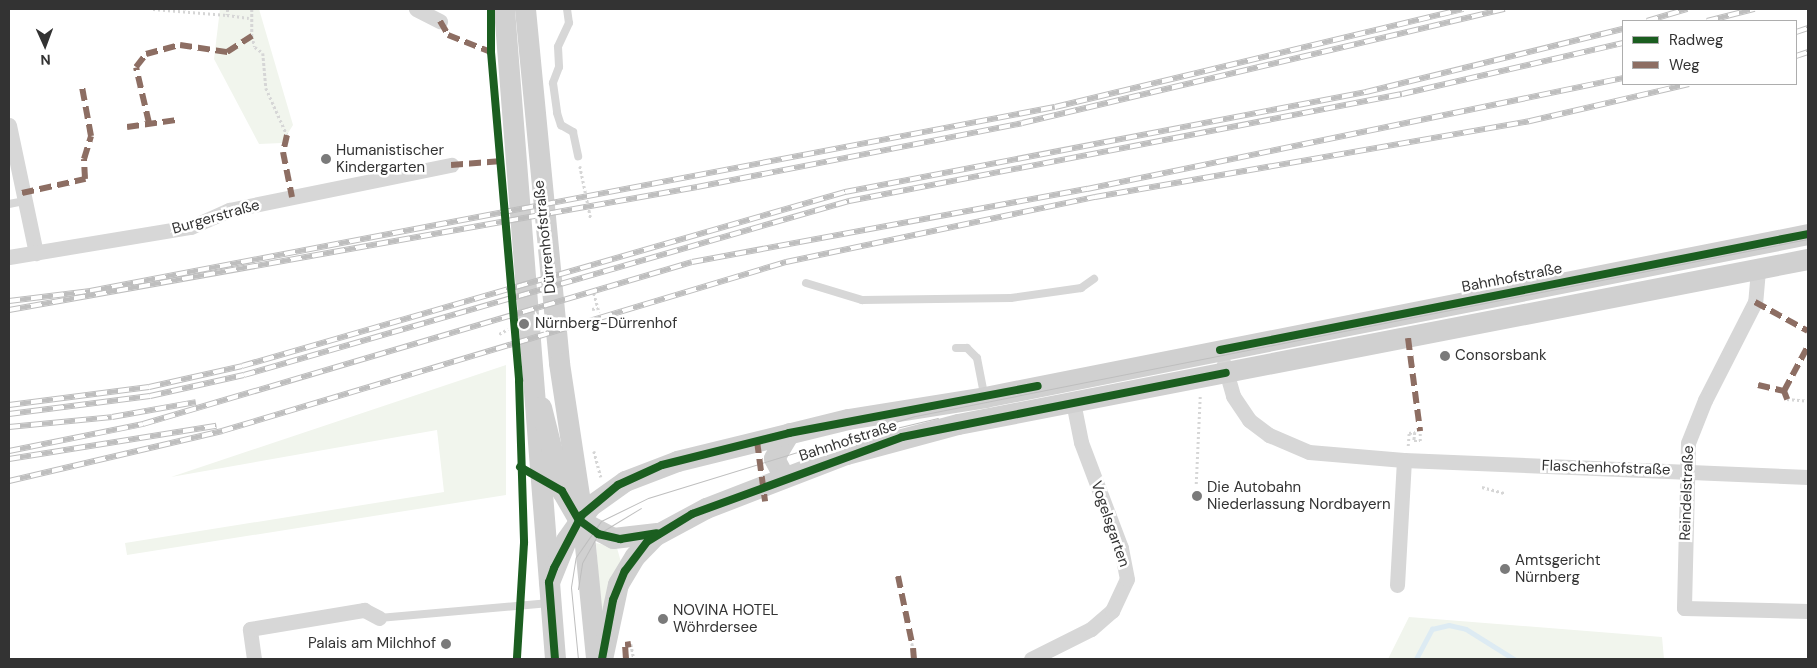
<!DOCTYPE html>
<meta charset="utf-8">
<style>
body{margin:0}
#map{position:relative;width:1817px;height:668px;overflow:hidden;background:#fff;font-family:"DM Sans",sans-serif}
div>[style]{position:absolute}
.green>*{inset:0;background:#f1f5ed}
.stream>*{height:4.5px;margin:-2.25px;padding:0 2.25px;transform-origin:2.25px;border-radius:2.25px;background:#ddebf3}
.path>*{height:2.5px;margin-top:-1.25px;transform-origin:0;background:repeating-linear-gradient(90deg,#d6d6d6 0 2.5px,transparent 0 5px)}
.service>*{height:8px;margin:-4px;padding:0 4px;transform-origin:4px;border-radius:4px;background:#d7d7d7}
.minor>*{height:15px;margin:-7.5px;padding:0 7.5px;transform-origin:7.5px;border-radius:7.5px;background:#d7d7d7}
.secondary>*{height:21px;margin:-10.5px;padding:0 10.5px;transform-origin:10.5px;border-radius:10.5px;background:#d0d0d0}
.tram>*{height:1px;margin:-0.5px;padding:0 0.5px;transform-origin:0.5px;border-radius:0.5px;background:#bebebe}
.rail>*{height:5.5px;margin-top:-2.75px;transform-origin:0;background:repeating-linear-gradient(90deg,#fff 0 11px,#bebebe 0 22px);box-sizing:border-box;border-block:1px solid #bebebe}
.quiet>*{height:6px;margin-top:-3px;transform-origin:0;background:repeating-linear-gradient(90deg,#8d6e63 0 12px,transparent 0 18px)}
.cycleway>*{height:8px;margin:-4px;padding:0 4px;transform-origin:4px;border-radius:4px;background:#1b5e20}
.dots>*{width:14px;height:14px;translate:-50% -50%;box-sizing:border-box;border:2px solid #fff;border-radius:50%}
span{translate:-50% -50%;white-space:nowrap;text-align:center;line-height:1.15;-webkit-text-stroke:5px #fff;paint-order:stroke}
.poi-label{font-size:15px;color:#333}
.left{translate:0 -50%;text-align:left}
.right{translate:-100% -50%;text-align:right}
.street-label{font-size:15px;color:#333}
.frame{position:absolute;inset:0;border:10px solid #333;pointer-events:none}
.legend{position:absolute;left:1622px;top:20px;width:175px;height:65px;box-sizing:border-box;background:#fff;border:1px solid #adadad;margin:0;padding:6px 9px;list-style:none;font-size:15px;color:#333}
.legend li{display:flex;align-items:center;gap:10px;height:25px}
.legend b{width:25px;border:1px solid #adadad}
.north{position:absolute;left:20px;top:20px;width:50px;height:50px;-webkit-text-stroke:4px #fff;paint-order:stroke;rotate:178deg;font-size:14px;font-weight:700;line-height:20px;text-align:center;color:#333}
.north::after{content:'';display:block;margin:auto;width:18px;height:22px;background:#333;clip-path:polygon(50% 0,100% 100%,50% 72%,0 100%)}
</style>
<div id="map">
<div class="green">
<i style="clip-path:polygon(220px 9px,259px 9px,293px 125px,282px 143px,259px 144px,214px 59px)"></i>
<i style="clip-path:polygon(506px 365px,506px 495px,127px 555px,125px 543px,444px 492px,437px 430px,171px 477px)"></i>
<i style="clip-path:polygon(596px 543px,617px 548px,621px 562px,601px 612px)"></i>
<i style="clip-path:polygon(1409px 617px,1662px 637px,1664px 659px,1388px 659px)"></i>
</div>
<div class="stream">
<i style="left:1416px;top:659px;width:34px;rotate:-62deg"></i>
<i style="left:1432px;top:629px;width:17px;rotate:-13deg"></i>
<i style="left:1449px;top:625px;width:17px;rotate:13deg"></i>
<i style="left:1466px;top:629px;width:57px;rotate:32deg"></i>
</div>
<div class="path">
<i style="left:153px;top:9px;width:74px;rotate:4.6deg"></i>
<i style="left:228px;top:9px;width:6px;rotate:99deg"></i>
<i style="left:227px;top:15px;width:22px;rotate:8deg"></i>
<i style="left:252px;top:9px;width:27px;rotate:90deg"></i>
<i style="left:252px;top:36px;width:11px;rotate:75deg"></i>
<i style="left:255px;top:47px;width:10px;rotate:37deg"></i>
<i style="left:263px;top:53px;width:35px;rotate:85deg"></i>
<i style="left:266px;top:88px;width:51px;rotate:65.9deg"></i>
<i style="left:580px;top:166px;width:54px;rotate:78.3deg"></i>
<i style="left:594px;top:293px;width:20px;rotate:75deg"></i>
<i style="left:592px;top:309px;width:6px;rotate:-9deg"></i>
<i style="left:499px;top:334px;width:10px;rotate:-29deg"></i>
<i style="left:1787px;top:399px;width:21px;rotate:5deg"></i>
<i style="left:1408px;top:446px;width:13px;rotate:-86deg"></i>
<i style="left:1409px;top:433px;width:6px;rotate:-9deg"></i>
<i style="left:1415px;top:432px;width:9px;rotate:96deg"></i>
<i style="left:1414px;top:441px;width:6px"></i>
<i style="left:1420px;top:441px;width:10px;rotate:-90deg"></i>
<i style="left:594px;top:451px;width:27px;rotate:75deg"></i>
<i style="left:1196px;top:484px;width:89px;rotate:-87.4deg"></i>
<i style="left:1482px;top:487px;width:23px;rotate:15deg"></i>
<i style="left:912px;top:643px;width:5px;rotate:79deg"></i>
<i style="left:631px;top:644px;width:15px;rotate:79deg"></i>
</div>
<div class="service">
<i style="left:567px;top:9px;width:14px;rotate:82deg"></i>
<i style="left:569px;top:23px;width:26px;rotate:115deg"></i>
<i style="left:558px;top:47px;width:20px;rotate:87deg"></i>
<i style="left:559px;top:67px;width:17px;rotate:111deg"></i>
<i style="left:553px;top:83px;width:30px;rotate:82deg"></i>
<i style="left:557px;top:113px;width:13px;rotate:72deg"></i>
<i style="left:561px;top:125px;width:14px;rotate:30deg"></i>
<i style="left:573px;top:132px;width:25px;rotate:78deg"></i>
<i style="left:9px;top:204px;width:15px;rotate:-11deg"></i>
<i style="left:806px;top:283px;width:59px;rotate:16.9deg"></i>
<i style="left:862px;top:300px;width:149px;rotate:-0.8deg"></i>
<i style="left:1011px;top:298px;width:71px;rotate:-8.1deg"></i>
<i style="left:1081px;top:288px;width:16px;rotate:-35deg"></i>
<i style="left:956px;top:348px;width:11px"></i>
<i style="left:967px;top:348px;width:14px;rotate:45deg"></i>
<i style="left:977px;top:358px;width:38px;rotate:79deg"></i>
<i style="left:379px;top:618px;width:171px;rotate:-5deg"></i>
</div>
<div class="minor">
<i style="left:416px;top:9px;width:27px;rotate:27deg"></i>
<i style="left:9px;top:125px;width:131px;rotate:78.1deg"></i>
<i style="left:9px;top:257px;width:184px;rotate:-9.4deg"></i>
<i style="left:191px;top:227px;width:42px;rotate:-24.1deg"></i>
<i style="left:229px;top:210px;width:227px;rotate:-11.5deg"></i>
<i style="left:1758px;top:270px;width:32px;rotate:95deg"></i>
<i style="left:1755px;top:302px;width:110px;rotate:117deg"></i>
<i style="left:1705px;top:400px;width:46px;rotate:111.6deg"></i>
<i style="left:1688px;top:443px;width:165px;rotate:91.4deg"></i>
<i style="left:1684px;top:608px;width:124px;rotate:1.4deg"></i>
<i style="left:1224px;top:364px;width:33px;rotate:74deg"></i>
<i style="left:1233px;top:396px;width:29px;rotate:56deg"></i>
<i style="left:1249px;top:420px;width:25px;rotate:37deg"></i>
<i style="left:1269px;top:435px;width:43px;rotate:23deg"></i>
<i style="left:1309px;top:452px;width:95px;rotate:4.8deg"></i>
<i style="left:1404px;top:460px;width:404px;rotate:2.4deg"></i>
<i style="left:1397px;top:585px;width:125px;rotate:-86.8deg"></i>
<i style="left:254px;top:659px;width:30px;rotate:-98deg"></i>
<i style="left:250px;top:629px;width:116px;rotate:-9.5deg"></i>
<i style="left:364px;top:610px;width:17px;rotate:28deg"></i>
<i style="left:1031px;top:659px;width:67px;rotate:-26.6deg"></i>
<i style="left:1091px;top:629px;width:28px;rotate:-41deg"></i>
<i style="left:1112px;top:611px;width:35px;rotate:-65deg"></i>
<i style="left:1127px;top:579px;width:32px;rotate:-101deg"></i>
<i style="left:1121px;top:548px;width:113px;rotate:-110.7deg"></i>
<i style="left:1081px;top:442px;width:41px;rotate:-101.3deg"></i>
</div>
<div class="secondary">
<i style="left:504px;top:9px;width:652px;rotate:85.51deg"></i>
<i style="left:525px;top:9px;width:356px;rotate:84.5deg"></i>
<i style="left:559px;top:363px;width:154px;rotate:81.4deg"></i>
<i style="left:582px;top:515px;width:143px;rotate:84.4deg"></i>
<i style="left:541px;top:407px;width:87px;rotate:76deg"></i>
<i style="left:562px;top:491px;width:34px;rotate:60deg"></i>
<i style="left:579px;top:520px;width:38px;rotate:28deg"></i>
<i style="left:613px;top:538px;width:44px;rotate:-6.5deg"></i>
<i style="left:784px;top:477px;width:21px;rotate:-118deg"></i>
<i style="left:774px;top:458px;width:29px;rotate:-59deg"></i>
<i style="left:549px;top:582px;width:45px;rotate:-68deg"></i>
<i style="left:566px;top:540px;width:42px;rotate:-54.8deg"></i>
<i style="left:590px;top:506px;width:43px;rotate:-35.5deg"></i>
<i style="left:625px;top:481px;width:56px;rotate:-21deg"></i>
<i style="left:677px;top:461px;width:176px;rotate:-13.8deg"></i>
<i style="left:848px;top:419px;width:139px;rotate:-9.1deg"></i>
<i style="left:985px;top:397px;width:839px;rotate:-11.2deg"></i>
<i style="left:602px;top:659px;width:77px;rotate:-78deg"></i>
<i style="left:618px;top:584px;width:33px;rotate:-59deg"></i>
<i style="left:635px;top:556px;width:28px;rotate:-46deg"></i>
<i style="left:654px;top:536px;width:59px;rotate:-28.3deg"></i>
<i style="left:706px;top:508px;width:150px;rotate:-21.1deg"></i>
<i style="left:846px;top:454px;width:116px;rotate:-15deg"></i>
<i style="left:958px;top:424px;width:866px;rotate:-10.99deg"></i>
</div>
<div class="tram">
<i style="left:896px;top:428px;width:43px;rotate:-13.4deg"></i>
<i style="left:578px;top:589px;width:26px;rotate:-81deg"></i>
<i style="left:582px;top:563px;width:33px;rotate:-61deg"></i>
<i style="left:598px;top:534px;width:50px;rotate:-31.2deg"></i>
<i style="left:578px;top:659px;width:72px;rotate:-95.6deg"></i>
<i style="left:571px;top:587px;width:30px;rotate:-81deg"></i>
<i style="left:576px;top:557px;width:44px;rotate:-55.2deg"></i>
<i style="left:601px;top:521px;width:52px;rotate:-26.1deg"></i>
<i style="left:648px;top:498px;width:279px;rotate:-17.1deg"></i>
<i style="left:915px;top:416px;width:910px;rotate:-11.21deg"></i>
</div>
<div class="rail">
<i style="left:1647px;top:21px;width:42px;rotate:-16.7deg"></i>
<i style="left:1707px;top:21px;width:49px;rotate:-14.3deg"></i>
<i style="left:1796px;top:32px;width:13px;rotate:-18deg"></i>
<i style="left:1796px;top:56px;width:13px;rotate:-18deg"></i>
<i style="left:9px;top:301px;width:82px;rotate:-7deg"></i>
<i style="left:90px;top:291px;width:982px;rotate:-10.8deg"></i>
<i style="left:1055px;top:107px;width:420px;rotate:-13.5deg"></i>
<i style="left:9px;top:310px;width:699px;rotate:-10.14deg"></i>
<i style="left:697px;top:187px;width:331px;rotate:-11.1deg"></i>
<i style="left:1022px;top:123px;width:496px;rotate:-13.3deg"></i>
<i style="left:9px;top:405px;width:141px;rotate:-7.3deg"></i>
<i style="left:149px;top:387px;width:95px;rotate:-12.7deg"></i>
<i style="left:242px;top:366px;width:628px;rotate:-16.1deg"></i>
<i style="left:845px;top:192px;width:531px;rotate:-10.87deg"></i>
<i style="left:1366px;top:92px;width:265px;rotate:-13.8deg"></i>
<i style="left:9px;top:414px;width:142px;rotate:-7.3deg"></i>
<i style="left:150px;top:396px;width:96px;rotate:-12.6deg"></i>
<i style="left:244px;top:375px;width:630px;rotate:-16.05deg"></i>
<i style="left:849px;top:201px;width:563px;rotate:-10.95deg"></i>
<i style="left:1402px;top:94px;width:227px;rotate:-13deg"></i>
<i style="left:9px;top:427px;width:103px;rotate:-5.5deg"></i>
<i style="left:112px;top:417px;width:85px;rotate:-10.1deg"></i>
<i style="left:9px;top:451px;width:137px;rotate:-11.4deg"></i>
<i style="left:143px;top:424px;width:572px;rotate:-16.44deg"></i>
<i style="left:692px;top:262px;width:402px;rotate:-10.5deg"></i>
<i style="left:1087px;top:189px;width:547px;rotate:-11.7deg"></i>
<i style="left:9px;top:459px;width:210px;rotate:-9.1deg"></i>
<i style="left:9px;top:481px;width:219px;rotate:-13.2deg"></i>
<i style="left:222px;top:431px;width:589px;rotate:-16.68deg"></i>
<i style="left:786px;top:262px;width:316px;rotate:-11.9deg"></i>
<i style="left:1095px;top:197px;width:442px;rotate:-9.9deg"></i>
<i style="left:1530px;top:121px;width:163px;rotate:-13.1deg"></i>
</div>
<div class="quiet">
<i style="left:440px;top:21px;width:16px;rotate:60deg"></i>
<i style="left:448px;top:35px;width:46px;rotate:21.6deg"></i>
<i style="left:149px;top:123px;width:57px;rotate:-103.1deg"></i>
<i style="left:136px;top:67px;width:16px;rotate:-52deg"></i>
<i style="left:146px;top:54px;width:35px;rotate:-15deg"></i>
<i style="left:180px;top:45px;width:48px;rotate:8.5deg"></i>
<i style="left:227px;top:52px;width:30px;rotate:-33deg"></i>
<i style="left:127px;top:127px;width:49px;rotate:-8.1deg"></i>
<i style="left:287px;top:135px;width:17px;rotate:103deg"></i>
<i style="left:283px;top:152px;width:46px;rotate:78.7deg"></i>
<i style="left:451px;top:165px;width:51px;rotate:-4.5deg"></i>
<i style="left:22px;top:193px;width:65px;rotate:-12.5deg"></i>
<i style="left:85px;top:179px;width:20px;rotate:-93deg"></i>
<i style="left:84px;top:159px;width:24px;rotate:-73deg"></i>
<i style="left:91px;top:136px;width:50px;rotate:-100.4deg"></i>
<i style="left:1755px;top:302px;width:60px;rotate:28.7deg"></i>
<i style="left:1408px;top:338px;width:94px;rotate:82.6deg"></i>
<i style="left:1758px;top:385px;width:27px;rotate:13deg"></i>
<i style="left:1784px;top:391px;width:9px;rotate:69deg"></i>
<i style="left:1784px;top:391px;width:51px;rotate:-61.9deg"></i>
<i style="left:757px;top:441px;width:61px;rotate:82.4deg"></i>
<i style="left:898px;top:576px;width:68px;rotate:78.2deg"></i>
<i style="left:913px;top:648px;width:11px;rotate:85deg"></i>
<i style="left:626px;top:659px;width:14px;rotate:-94deg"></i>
<i style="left:625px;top:645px;width:6px;rotate:-9deg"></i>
</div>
<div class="cycleway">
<i style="left:491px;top:9px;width:43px;rotate:90deg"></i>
<i style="left:491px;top:52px;width:330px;rotate:85.1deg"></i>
<i style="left:519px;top:381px;width:162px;rotate:88.2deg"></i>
<i style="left:524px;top:543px;width:116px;rotate:93.5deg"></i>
<i style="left:1220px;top:350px;width:599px;rotate:-11.16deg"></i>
<i style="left:520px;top:467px;width:48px;rotate:29.7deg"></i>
<i style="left:562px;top:491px;width:34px;rotate:60deg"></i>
<i style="left:579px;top:520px;width:24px;rotate:36deg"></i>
<i style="left:598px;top:534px;width:23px;rotate:13deg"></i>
<i style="left:620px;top:539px;width:37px;rotate:-9deg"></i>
<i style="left:555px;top:659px;width:77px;rotate:-94.5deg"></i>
<i style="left:549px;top:582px;width:15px;rotate:-70deg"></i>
<i style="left:554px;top:568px;width:60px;rotate:-62.2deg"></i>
<i style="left:582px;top:515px;width:47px;rotate:-39.8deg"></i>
<i style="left:618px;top:485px;width:48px;rotate:-24.4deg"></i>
<i style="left:662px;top:465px;width:131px;rotate:-14.1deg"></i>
<i style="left:789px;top:433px;width:253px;rotate:-10.7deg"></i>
<i style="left:602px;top:659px;width:60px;rotate:-79.4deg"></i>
<i style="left:613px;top:600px;width:31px;rotate:-68deg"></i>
<i style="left:625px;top:571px;width:38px;rotate:-53deg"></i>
<i style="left:648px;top:541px;width:52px;rotate:-31.5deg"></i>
<i style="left:692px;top:514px;width:224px;rotate:-20.1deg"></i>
<i style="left:902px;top:437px;width:330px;rotate:-11.2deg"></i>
</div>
<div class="dots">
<i style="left:326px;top:159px;background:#7a7a7a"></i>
<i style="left:524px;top:324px;background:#7a7a7a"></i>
<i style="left:1445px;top:356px;background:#7a7a7a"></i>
<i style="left:1197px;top:496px;background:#7a7a7a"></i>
<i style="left:1505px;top:569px;background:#7a7a7a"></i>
<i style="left:663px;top:619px;background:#7a7a7a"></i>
<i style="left:446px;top:644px;background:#7a7a7a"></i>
</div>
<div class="poi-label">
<span class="left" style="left:336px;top:159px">Humanistischer<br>Kindergarten</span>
<span class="left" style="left:535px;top:324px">Nürnberg-Dürrenhof</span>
<span class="left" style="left:1455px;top:356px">Consorsbank</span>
<span class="left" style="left:1207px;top:496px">Die Autobahn<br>Niederlassung Nordbayern</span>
<span class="left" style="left:1515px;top:569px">Amtsgericht<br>Nürnberg</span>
<span class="left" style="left:673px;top:619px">NOVINA HOTEL<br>Wöhrdersee</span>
<span class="right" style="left:436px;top:644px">Palais am Milchhof</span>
</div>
<div class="street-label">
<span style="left:216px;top:217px;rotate:-16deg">Burgerstraße</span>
<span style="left:545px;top:237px;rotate:-96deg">Dürrenhofstraße</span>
<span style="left:1512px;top:278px;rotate:-11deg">Bahnhofstraße</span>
<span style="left:848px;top:441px;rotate:-18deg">Bahnhofstraße</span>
<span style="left:1606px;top:468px;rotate:2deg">Flaschenhofstraße</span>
<span style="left:1687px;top:493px;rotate:-88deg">Reindelstraße</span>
<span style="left:1110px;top:524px;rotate:71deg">Vogelsgarten</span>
</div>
<div class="frame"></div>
<ul class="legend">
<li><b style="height:6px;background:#1b5e20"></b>Radweg</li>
<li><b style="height:6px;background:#8d6e63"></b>Weg</li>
</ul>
<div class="north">N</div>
</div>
